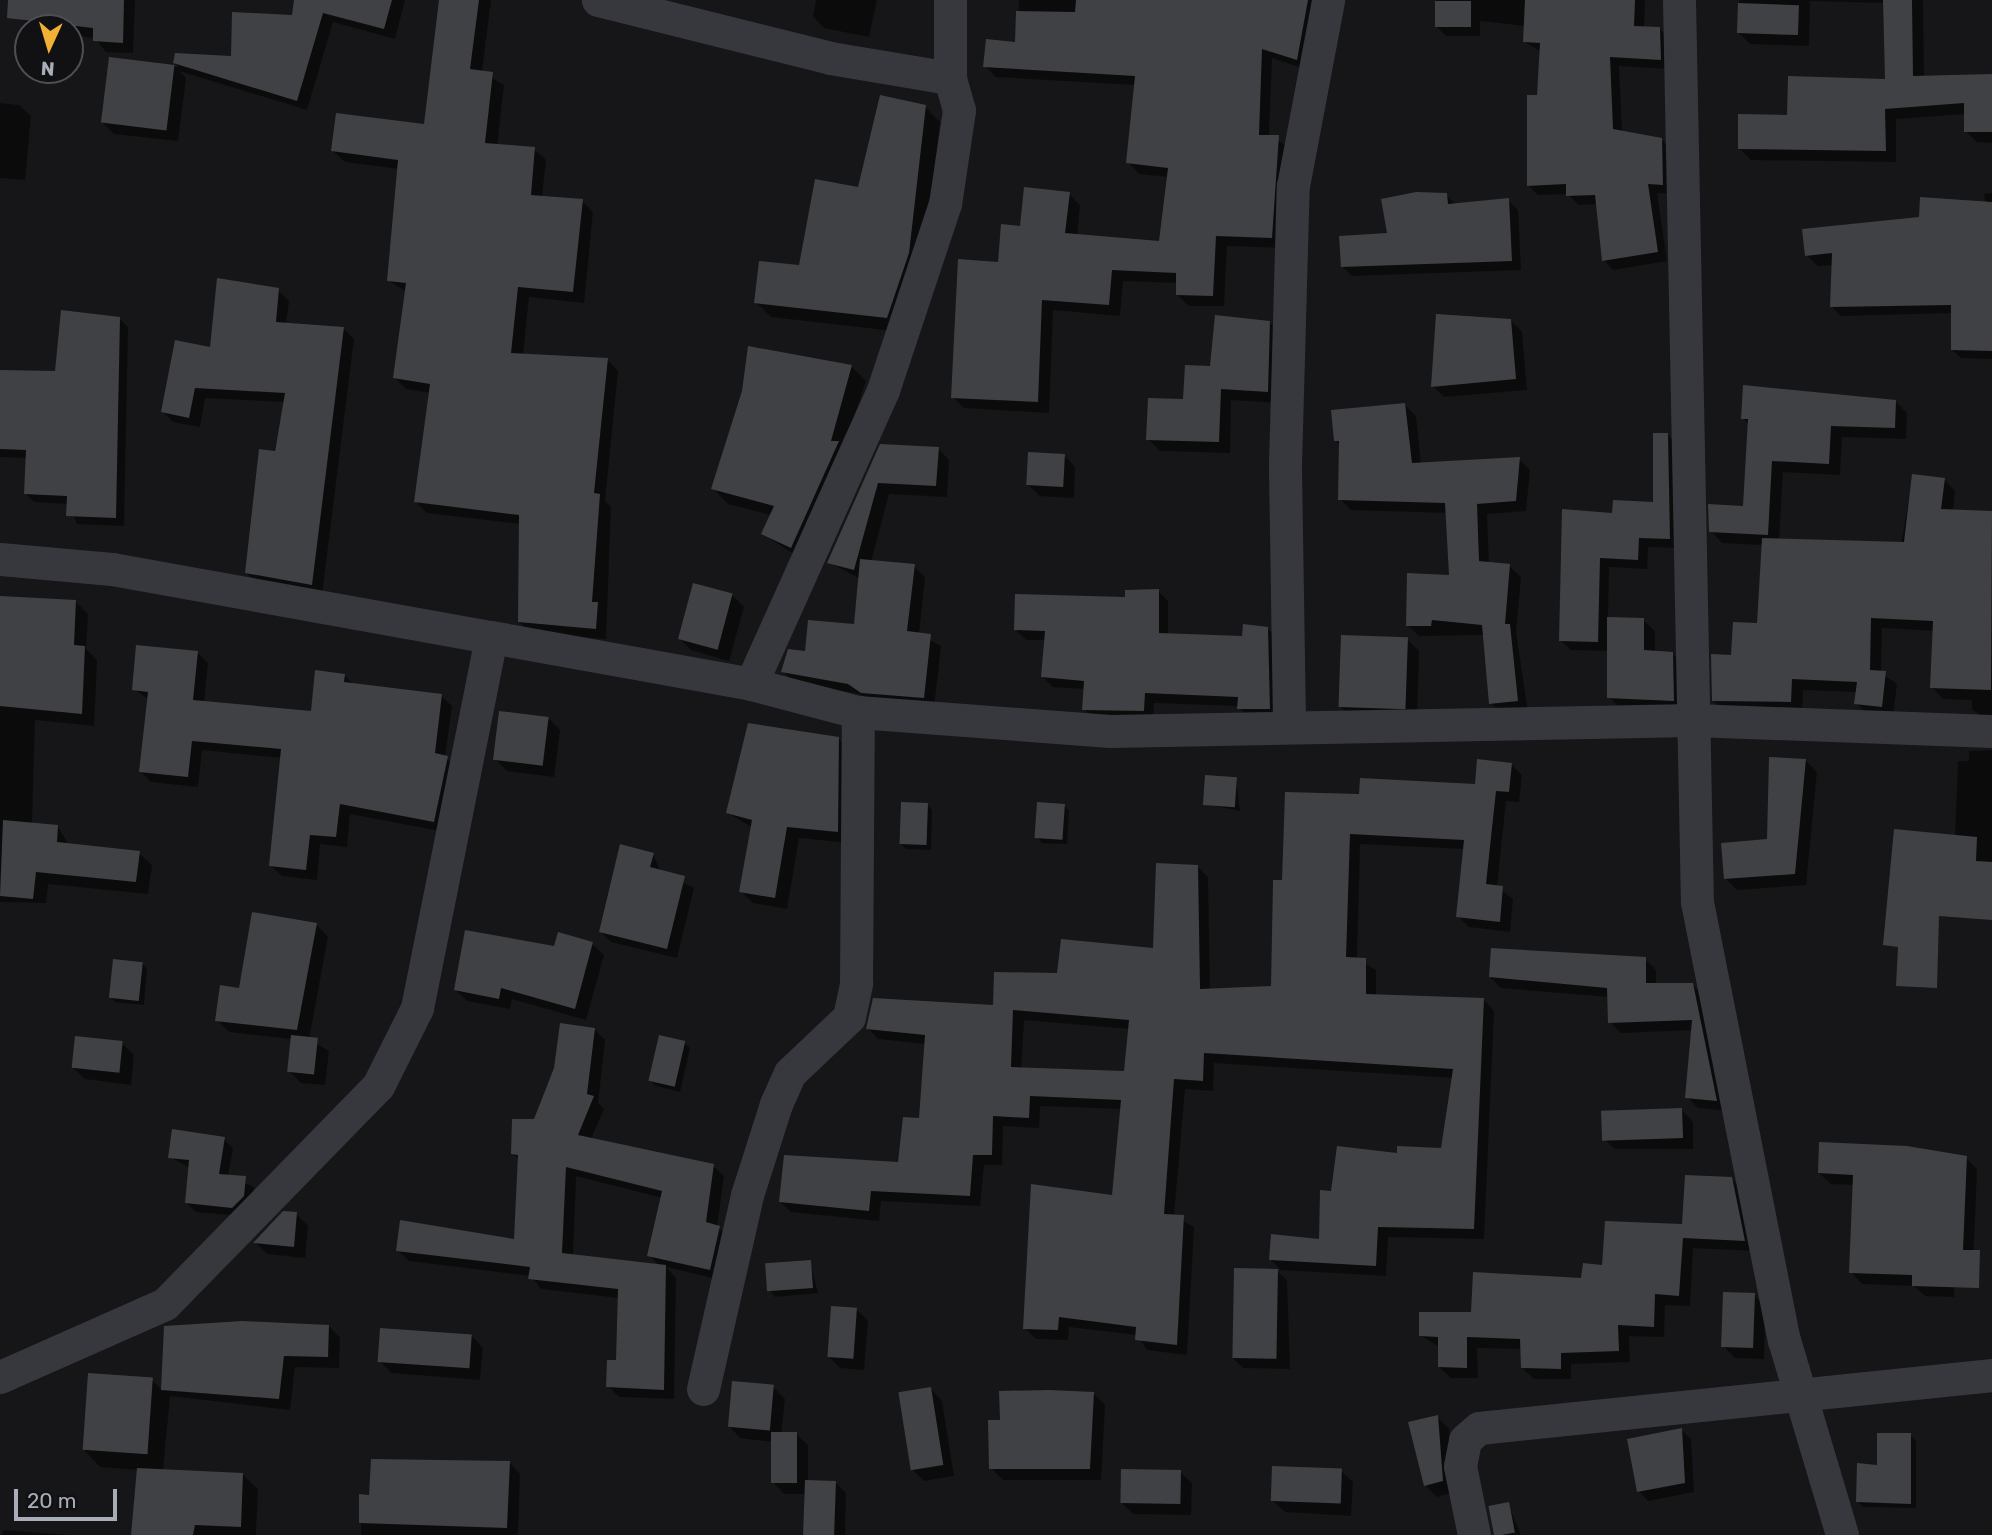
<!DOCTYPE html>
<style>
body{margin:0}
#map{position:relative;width:1992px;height:1535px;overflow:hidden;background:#161618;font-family:Rubik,sans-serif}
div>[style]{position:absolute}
.shadow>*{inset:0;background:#0007}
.building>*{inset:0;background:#404145;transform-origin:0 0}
.minor>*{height:33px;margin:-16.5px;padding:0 16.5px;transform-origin:16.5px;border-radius:16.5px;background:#37383d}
span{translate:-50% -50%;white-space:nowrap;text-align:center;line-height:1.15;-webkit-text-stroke:5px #111113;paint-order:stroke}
.north{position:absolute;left:14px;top:14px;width:70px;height:70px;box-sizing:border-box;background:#111113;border:2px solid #4d4f55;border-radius:50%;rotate:184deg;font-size:19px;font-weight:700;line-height:28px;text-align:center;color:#a8adb8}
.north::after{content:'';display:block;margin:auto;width:24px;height:32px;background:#f2b134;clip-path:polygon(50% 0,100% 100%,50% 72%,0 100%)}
.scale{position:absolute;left:14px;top:1489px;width:103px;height:32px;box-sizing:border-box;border:4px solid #a8adb8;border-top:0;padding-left:9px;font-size:21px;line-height:24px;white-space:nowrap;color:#a8adb8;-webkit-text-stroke:5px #111113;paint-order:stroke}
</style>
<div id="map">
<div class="shadow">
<i style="clip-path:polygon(25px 0,135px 0,133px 53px,106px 52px,95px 38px,70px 35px,70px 28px,32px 28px,23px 19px)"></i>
<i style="clip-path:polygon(296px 0,405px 0,395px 39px,333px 22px,307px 110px,179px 71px,186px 78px,178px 141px,114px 134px,102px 122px,110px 59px,179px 67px,175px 63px,232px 58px,293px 17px)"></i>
<i style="clip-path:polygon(441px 0,491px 0,482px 72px,504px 85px,497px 146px,534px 149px,546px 160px,542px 197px,582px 201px,593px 212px,584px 303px,529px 297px,523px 355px,607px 359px,618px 371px,605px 501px,611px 507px,606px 639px,531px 633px,519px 622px,521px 524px,427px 513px,416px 502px,431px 393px,406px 389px,395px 378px,407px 292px,389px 281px,399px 169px,345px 162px,333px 151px,425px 126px)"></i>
<i style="clip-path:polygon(816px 0,877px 0,869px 37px,824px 28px,813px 16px)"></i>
<i style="clip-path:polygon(1019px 0,1324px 0,1308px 70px,1272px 58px,1269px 136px,1289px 147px,1283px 248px,1227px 246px,1224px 306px,1189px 306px,1177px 295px,1178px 283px,1123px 281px,1120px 316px,1053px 310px,1049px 413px,964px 408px,953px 397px,999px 264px,1021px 228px,1069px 194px,1080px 205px,1077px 236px,1160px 243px,1168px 177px,1139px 174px,1128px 162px,1136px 85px,996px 77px,985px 66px,1017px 44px)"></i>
<i style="clip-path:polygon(1436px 0,1645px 0,1644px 28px,1660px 29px,1669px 39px,1670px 69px,1619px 66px,1622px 132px,1662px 140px,1672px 150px,1673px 194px,1657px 193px,1667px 261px,1613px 270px,1604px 260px,1598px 204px,1578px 205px,1568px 194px,1538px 195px,1528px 185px,1541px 52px,1525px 42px,1525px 26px,1480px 21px,1480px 36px,1446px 36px,1436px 26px)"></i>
<i style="clip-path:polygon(1739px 0,1923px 0,1924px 77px,1992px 76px,1992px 143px,1977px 142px,1965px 131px,1966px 114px,1896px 119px,1896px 162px,1751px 160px,1739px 148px,1789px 117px,1886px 81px,1885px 3px,1810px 1px,1809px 46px,1750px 44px,1739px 33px)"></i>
<i style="clip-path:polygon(0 103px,19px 105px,31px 116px,25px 180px,0 178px)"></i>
<i style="clip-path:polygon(925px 107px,940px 122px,923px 268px,902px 332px,771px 317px,756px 302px,801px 267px)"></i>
<i style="clip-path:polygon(1992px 193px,1992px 231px,1984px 194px)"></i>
<i style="clip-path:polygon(1446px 195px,1456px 205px,1508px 200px,1518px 210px,1521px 270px,1352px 276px,1342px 266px)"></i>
<i style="clip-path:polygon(1804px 230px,1861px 263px,1818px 266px,1806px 255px)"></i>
<i style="clip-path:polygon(1992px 274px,1992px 359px,1961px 358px,1952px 350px,1953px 313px,1841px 316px,1832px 307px)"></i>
<i style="clip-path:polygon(278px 290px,289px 301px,286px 324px,343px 328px,354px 339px,322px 595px,257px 583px,246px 573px,285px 402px,205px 398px,200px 427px,173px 422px,163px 412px)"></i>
<i style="clip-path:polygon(119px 318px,128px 327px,124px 526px,77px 524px,69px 504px,34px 502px,26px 494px,27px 458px,0 457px,0 372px,56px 373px)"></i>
<i style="clip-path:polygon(1510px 320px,1522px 332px,1527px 390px,1444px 397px,1433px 386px)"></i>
<i style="clip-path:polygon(1269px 322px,1281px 334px,1279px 403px,1231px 400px,1230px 453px,1160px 451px,1148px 439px,1211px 368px)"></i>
<i style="clip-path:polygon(851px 366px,866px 381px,806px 562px,763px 534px,771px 515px,728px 504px,713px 488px)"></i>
<i style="clip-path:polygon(1895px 401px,1907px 413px,1906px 439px,1842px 437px,1840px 475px,1783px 472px,1779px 541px,1901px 545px,1913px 476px,1944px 479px,1955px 491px,1953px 511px,1992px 512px,1992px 722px,1972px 710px,1972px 700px,1943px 699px,1932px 687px,1934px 631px,1882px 628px,1881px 673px,1897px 684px,1893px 717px,1868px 715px,1856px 703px,1857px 692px,1803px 690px,1802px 712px,1725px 712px,1714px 701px,1733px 657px,1759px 625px,1763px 545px,1722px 543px,1711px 531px,1745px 507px,1749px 425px,1743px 418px)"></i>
<i style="clip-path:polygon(1405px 405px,1416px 416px,1421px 464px,1519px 459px,1530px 470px,1526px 511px,1487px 514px,1489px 564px,1509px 566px,1521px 577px,1516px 632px,1528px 712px,1502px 714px,1491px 703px,1484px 635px,1419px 636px,1407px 625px,1450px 576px,1448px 513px,1351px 510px,1340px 499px,1341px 446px,1336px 441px)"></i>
<i style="clip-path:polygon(1668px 435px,1677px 444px,1679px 548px,1648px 547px,1647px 569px,1609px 567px,1608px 619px,1643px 620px,1655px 631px,1655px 652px,1672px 653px,1684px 665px,1685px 712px,1621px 709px,1609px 697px,1609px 651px,1571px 650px,1561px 641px,1614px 515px,1654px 504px)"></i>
<i style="clip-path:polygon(881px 445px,938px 448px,949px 460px,947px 497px,889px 494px,871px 562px,914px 566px,925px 577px,919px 634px,941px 646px,934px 708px,874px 703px,860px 694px,794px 682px,783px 671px,855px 626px,860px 579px,829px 562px)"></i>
<i style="clip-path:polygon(1064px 455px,1075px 467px,1074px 498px,1040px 496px,1028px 485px)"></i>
<i style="clip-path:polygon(1158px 591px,1168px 601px,1168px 635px,1244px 638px,1267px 628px,1278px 639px,1279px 718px,1248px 719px,1239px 706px,1154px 703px,1153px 720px,1094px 719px,1084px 709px,1085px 689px,1053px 687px,1043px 677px,1046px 640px,1026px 640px,1016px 630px)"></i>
<i style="clip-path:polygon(732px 595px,744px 607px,729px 661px,691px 650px,680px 639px)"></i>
<i style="clip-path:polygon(0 598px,75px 601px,88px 614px,86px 649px,97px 660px,94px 726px,35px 720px,32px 824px,58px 827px,69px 845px,139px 853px,152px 865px,148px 894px,48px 884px,46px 903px,0 902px)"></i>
<i style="clip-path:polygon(1407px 639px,1419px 651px,1417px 717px,1352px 718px,1341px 707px)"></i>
<i style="clip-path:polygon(197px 652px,208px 663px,204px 703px,313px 713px,344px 675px,354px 685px,441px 696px,452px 706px,445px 757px,457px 768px,445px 832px,350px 814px,347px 847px,320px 844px,317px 880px,282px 876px,271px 866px,282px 758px,202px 750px,198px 787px,151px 782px,140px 771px,149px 700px,134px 689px)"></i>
<i style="clip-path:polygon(548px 718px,560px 730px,554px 777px,507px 771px,495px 759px)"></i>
<i style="clip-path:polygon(838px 738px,849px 750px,849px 843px,799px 838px,787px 909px,753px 903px,741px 891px,753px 828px,728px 813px)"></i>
<i style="clip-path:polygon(1992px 750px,1992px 894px,1955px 836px,1958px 761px,1969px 761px,1969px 751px)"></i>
<i style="clip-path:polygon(1805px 760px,1817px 772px,1806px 885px,1737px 890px,1725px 878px,1768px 841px)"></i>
<i style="clip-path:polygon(evenodd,1511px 764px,1522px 775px,1519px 802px,1506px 801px,1497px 887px,1513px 899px,1510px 932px,1469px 927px,1458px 916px,1465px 849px,1360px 844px,1357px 959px,1376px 970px,1376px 996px,1484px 1000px,1494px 1011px,1484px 1239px,1388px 1237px,1386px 1276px,1281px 1270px,1271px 1260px,1321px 1241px,1333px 1192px,1399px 1155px,1442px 1150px,1454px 1078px,1214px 1063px,1213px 1091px,1185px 1089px,1174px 1216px,1194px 1227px,1187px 1355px,1147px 1350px,1137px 1335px,1069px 1327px,1068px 1340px,1036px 1339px,1025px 1328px,1114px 1197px,1122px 1109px,1040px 1106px,1039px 1128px,1003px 1126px,1002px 1165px,984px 1165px,980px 1206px,881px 1201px,879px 1221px,791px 1212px,780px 1202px,900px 1164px,921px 1120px,926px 1044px,878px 1039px,868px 1028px,995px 1007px,1059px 975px,1155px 950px,1197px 866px,1208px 877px,1210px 990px,1273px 988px,1284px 882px,1361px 796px,1476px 786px,1511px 764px,1024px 1020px,1130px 1029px,1125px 1073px,1021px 1069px,1024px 1020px)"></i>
<i style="clip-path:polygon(1236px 779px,1240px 811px,1205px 804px)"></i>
<i style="clip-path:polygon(927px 805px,932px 810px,931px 850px,906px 849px,901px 844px)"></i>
<i style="clip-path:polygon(1064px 805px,1069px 811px,1067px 844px,1042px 843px,1037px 837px)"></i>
<i style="clip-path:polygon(653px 854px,661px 872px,694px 888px,677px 958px,611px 942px,601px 932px)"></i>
<i style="clip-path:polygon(317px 925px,328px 937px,309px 1039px,329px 1051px,325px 1085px,301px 1083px,289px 1071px,292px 1039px,229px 1032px,217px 1020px,241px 989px)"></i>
<i style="clip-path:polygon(592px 944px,604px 955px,586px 1020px,512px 999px,510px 1009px,467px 1001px,456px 990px,555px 948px)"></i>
<i style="clip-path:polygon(1645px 959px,1656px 970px,1656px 985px,1693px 985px,1704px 996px,1727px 1111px,1698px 1108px,1687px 1097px,1693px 1030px,1621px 1033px,1610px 1022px,1609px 997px,1501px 988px,1490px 977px)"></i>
<i style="clip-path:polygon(142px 963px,147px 969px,144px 1005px,115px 1002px,110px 997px)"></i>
<i style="clip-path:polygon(evenodd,594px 1029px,605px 1040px,598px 1103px,604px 1109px,591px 1139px,713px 1166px,724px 1176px,717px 1227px,730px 1238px,721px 1280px,666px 1267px,676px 1278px,674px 1399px,619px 1397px,608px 1386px,617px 1362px,619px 1298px,541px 1289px,531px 1276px,409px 1261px,398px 1251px,516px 1241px,520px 1160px,513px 1154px,594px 1029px,576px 1176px,662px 1198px,649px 1255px,660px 1266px,573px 1256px,576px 1176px)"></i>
<i style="clip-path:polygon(122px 1043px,134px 1055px,131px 1085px,85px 1079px,73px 1068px)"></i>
<i style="clip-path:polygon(684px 1043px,690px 1048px,680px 1092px,656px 1086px,650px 1081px)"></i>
<i style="clip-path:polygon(1682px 1110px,1693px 1122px,1693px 1149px,1615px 1149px,1603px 1138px)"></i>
<i style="clip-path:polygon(224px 1139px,233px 1148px,228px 1176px,254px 1187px,252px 1205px,241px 1216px,196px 1212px,186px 1203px,190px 1168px,170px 1157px)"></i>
<i style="clip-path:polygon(1966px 1158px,1977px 1169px,1973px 1267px,1954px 1269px,1954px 1297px,1925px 1296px,1914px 1286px,1862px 1284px,1851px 1272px,1854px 1185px,1831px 1184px,1819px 1173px)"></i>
<i style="clip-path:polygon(1731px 1179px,1743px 1190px,1755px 1251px,1693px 1248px,1690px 1306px,1665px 1305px,1664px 1337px,1629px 1336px,1630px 1362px,1571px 1364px,1571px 1379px,1534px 1379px,1522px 1368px,1522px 1349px,1477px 1348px,1478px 1378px,1451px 1378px,1439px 1367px,1439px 1347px,1420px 1335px,1583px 1279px,1684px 1226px)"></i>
<i style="clip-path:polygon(296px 1214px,308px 1226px,305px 1258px,267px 1254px,255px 1242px)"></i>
<i style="clip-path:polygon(810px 1261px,818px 1293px,775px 1297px,770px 1291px)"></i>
<i style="clip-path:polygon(1277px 1271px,1287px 1280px,1290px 1369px,1243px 1368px,1233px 1358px)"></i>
<i style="clip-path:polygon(1754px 1295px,1765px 1307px,1764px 1359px,1735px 1358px,1723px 1346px)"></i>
<i style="clip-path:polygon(857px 1310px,868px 1321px,864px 1370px,840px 1368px,828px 1356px)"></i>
<i style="clip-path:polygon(329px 1326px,340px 1338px,339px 1368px,295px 1367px,290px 1410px,170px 1396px,163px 1471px,243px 1475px,258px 1489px,256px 1535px,146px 1535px,139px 1470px,100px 1467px,83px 1449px,152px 1380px,163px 1391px,165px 1327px)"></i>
<i style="clip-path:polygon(472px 1336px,483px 1348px,480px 1380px,391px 1373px,380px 1361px)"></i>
<i style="clip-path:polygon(773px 1387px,785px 1399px,781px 1434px,796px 1434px,808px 1445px,808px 1482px,835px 1482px,846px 1493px,845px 1535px,807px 1535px,807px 1494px,784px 1494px,773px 1482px,773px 1442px,740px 1438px,729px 1426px)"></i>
<i style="clip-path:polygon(931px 1389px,942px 1401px,954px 1476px,924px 1481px,912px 1469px)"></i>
<i style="clip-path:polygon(1093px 1393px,1105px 1405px,1101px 1480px,1003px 1480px,991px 1468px,1001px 1422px)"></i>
<i style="clip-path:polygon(1437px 1417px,1449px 1429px,1454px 1492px,1437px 1497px,1425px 1485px)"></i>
<i style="clip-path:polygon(1681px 1430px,1691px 1439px,1694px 1492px,1648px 1501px,1639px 1491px)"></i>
<i style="clip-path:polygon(1910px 1435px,1916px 1441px,1916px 1508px,1863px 1507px,1858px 1502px,1878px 1466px)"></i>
<i style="clip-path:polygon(509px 1462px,520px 1474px,518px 1535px,361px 1535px,361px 1496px)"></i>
<i style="clip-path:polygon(1341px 1471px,1353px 1482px,1351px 1516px,1285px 1512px,1273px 1501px)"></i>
<i style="clip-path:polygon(1180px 1472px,1192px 1483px,1191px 1515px,1133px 1514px,1122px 1503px)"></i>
<i style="clip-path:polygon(1508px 1504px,1521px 1535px,1494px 1535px,1495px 1532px)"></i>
<i style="clip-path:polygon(3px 1530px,69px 1535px,2px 1535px)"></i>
</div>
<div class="building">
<i style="clip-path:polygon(8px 0,124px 0,123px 43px,93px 41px,93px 28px,7px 18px)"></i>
<i style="clip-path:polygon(294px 0,392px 0,384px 29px,323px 13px,297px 101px,173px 63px,175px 53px,231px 56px,232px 12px,292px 15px)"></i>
<i style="clip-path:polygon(439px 0,479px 0,470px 69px,493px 72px,485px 143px,535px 147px,531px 195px,583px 199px,573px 292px,518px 287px,511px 353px,608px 358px,594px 493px,600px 494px,592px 602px,598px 602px,596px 629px,518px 622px,519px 515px,414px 502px,430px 384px,393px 378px,406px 283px,387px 281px,398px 160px,331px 151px,336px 113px,424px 124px)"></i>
<i style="clip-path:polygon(1076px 0,1308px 0,1297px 60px,1262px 49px,1259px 135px,1279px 135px,1272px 238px,1216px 236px,1213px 296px,1176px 295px,1176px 273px,1112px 270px,1109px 305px,1042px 300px,1038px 402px,951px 398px,958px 259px,998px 262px,1001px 224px,1020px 226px,1024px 187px,1070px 192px,1065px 233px,1159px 241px,1168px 168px,1126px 163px,1135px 76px,983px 67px,986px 39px,1015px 42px,1016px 11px,1075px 12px)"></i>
<i style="clip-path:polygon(1525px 0,1635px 0,1634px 26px,1660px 27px,1661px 60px,1610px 57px,1613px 129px,1662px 138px,1663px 185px,1648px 184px,1658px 252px,1602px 261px,1595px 195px,1566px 196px,1566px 184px,1527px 186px,1527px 95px,1537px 95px,1540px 43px,1523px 42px)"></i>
<i style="clip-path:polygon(1883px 0,1912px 0,1913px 76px,1992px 74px,1992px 132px,1964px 132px,1964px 103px,1885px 109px,1886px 151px,1738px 149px,1738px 114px,1787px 115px,1788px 76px,1885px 79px)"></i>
<i style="left:1435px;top:1px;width:36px;height:26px"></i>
<i style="left:1738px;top:3px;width:61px;height:30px;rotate:2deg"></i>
<i style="left:109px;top:57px;width:66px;height:66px;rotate:7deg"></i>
<i style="clip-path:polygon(880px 95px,926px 105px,909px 253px,887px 318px,754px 303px,759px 261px,799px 265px,815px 179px,858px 187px)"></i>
<i style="clip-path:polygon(1416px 192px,1447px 193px,1448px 204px,1509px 198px,1512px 261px,1341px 267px,1339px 236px,1387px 233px,1381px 199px)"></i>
<i style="clip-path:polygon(1920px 197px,1992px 202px,1992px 351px,1951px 350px,1951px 305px,1830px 307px,1832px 253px,1805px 256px,1802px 229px,1919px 217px)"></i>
<i style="clip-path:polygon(217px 278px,279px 288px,276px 322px,344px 327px,312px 585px,245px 573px,259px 449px,275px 451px,285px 393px,195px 388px,189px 418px,161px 412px,175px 340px,210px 347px)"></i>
<i style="clip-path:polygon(61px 310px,120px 317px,116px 518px,66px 516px,67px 496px,24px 494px,26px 450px,0 449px,0 370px,55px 371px)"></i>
<i style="clip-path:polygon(1436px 314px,1511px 319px,1516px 379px,1431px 387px)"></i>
<i style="clip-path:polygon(1215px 315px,1270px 321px,1268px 392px,1221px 389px,1219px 442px,1146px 440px,1148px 398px,1183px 399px,1185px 365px,1210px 366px)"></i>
<i style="clip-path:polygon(748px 346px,852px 365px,831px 441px,839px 441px,791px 548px,761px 534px,774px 506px,711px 489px,742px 391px)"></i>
<i style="clip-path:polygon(1743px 385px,1896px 400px,1895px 428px,1831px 426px,1829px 464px,1772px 461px,1768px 535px,1709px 532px,1708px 504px,1743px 506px,1748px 419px,1741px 419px)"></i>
<i style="clip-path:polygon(1405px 403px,1412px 463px,1520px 457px,1516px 501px,1477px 504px,1479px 561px,1510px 564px,1505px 624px,1510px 624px,1518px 701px,1489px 704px,1482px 625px,1432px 620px,1431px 626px,1406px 626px,1407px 573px,1449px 575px,1445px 503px,1338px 500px,1339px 441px,1334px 441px,1331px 410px)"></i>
<i style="clip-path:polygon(1653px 433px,1668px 433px,1670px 539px,1639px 538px,1638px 560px,1600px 558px,1598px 642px,1559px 641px,1562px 509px,1612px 513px,1613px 500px,1653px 502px)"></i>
<i style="clip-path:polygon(880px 444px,939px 447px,936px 486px,878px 483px,854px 570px,827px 563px)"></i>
<i style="left:1028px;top:452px;width:37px;height:33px;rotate:3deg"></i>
<i style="clip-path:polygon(1912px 474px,1945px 478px,1941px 509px,1992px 511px,1991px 690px,1930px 688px,1933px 621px,1871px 618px,1870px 670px,1886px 671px,1882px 707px,1854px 704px,1857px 682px,1792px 679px,1791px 702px,1712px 701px,1711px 654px,1731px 655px,1733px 622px,1757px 623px,1762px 538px,1904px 542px)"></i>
<i style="clip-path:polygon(860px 559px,915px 564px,907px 631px,931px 634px,924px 698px,861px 693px,848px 684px,781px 672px,788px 649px,805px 651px,808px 620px,854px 624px)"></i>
<i style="left:693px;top:583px;width:41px;height:58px;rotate:15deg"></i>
<i style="clip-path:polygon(1159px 589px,1159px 633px,1242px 636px,1243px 624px,1268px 627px,1270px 709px,1237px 709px,1238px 697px,1145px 693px,1144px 711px,1082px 710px,1084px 681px,1041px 677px,1045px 631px,1014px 630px,1015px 594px,1125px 597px,1125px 590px)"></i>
<i style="clip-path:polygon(0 596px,76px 600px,74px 645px,85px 646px,82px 714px,0 706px)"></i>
<i style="clip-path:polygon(1607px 617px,1644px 618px,1644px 650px,1673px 652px,1674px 701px,1607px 698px)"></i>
<i style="left:1341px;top:635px;width:67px;height:72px;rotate:2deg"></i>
<i style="clip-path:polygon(136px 645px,198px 651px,193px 700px,311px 711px,315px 670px,345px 674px,344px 682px,442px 694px,435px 753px,448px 756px,434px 822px,340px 804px,336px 837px,310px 835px,306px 870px,269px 866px,281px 749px,192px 741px,188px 777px,139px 772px,148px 692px,132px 690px)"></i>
<i style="left:499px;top:711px;width:50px;height:49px;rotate:7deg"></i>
<i style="clip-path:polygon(748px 723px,839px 737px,838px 832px,787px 827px,775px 898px,739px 892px,752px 820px,726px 813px)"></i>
<i style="clip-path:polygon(1769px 757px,1806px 759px,1795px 874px,1724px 879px,1721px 843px,1767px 839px)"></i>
<i style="clip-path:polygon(evenodd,1477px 759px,1512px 763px,1509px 792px,1496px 791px,1486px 884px,1503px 886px,1500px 922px,1456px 917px,1464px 840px,1350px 834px,1346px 957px,1366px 958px,1366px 994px,1484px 998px,1474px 1229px,1378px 1227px,1376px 1266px,1269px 1260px,1271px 1234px,1319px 1239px,1320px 1190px,1331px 1191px,1337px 1146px,1397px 1153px,1397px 1146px,1441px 1148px,1453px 1069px,1204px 1053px,1203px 1081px,1174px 1079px,1164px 1214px,1184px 1215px,1177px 1345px,1135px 1340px,1136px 1327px,1059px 1317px,1058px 1330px,1023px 1329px,1031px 1184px,1112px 1195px,1121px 1100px,1030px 1096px,1029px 1118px,993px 1116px,992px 1155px,973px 1155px,970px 1196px,871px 1191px,869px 1211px,779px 1202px,784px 1155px,898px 1162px,903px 1117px,919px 1118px,925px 1035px,866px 1029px,873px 998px,993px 1005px,994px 972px,1057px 973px,1061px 939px,1153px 948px,1156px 863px,1198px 865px,1200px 989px,1271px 986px,1273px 880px,1282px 880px,1285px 792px,1359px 794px,1360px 778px,1475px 784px,1477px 759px,1013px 1010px,1129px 1020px,1124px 1071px,1011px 1067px,1013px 1010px)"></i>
<i style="left:1205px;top:775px;width:32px;height:30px;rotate:4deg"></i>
<i style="left:901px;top:802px;width:27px;height:42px;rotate:2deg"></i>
<i style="left:1037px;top:802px;width:28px;height:36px;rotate:4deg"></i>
<i style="clip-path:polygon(3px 820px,58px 825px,57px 842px,140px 851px,136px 882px,36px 872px,33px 899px,0 896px)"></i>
<i style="clip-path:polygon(1894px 829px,1977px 837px,1976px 861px,1992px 862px,1992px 920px,1939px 916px,1937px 988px,1896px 986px,1898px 947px,1883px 945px)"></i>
<i style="clip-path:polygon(620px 844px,654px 853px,650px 867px,685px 876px,667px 949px,599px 932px)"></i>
<i style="clip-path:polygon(252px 912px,317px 923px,297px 1030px,215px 1021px,220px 985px,239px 988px)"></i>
<i style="clip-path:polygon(465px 930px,554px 946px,558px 932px,593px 942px,575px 1009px,501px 988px,499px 999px,454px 990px)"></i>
<i style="clip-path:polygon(1491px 948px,1646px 957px,1646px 983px,1693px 983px,1717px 1101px,1685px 1098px,1692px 1020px,1608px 1023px,1607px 988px,1489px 977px)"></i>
<i style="left:113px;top:959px;width:30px;height:39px;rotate:6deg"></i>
<i style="clip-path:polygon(560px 1023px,595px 1028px,587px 1094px,594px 1096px,578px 1135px,714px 1164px,706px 1222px,720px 1226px,710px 1270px,647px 1256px,662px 1191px,566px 1167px,562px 1253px,666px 1265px,664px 1390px,606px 1387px,607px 1360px,616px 1360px,618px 1289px,528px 1279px,530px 1267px,396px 1251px,400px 1220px,514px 1239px,518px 1155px,511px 1154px,512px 1119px,534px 1119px,554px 1068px)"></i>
<i style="left:291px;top:1035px;width:27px;height:37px;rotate:6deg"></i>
<i style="left:659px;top:1035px;width:27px;height:47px;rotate:13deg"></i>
<i style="left:75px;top:1036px;width:48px;height:32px;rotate:6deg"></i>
<i style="left:1682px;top:1108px;width:30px;height:81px;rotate:88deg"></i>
<i style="clip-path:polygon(172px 1129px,225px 1137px,219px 1174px,246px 1176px,244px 1196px,232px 1208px,185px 1203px,189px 1160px,168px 1158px)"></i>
<i style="clip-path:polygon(1819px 1142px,1907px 1146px,1967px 1156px,1963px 1250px,1980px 1250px,1979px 1288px,1912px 1286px,1912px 1275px,1849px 1273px,1853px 1175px,1818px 1173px)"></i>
<i style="clip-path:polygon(1685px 1175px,1732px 1177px,1745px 1241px,1683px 1238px,1679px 1296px,1655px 1294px,1654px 1327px,1618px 1325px,1619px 1351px,1561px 1353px,1561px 1369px,1521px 1368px,1520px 1339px,1467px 1337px,1467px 1368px,1438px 1367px,1438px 1337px,1419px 1336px,1419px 1312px,1471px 1312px,1473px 1272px,1581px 1278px,1583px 1263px,1602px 1265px,1605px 1221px,1682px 1224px)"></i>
<i style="clip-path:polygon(283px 1211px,297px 1212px,294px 1247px,253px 1243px)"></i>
<i style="left:811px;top:1260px;width:28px;height:46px;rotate:86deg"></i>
<i style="left:1234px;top:1268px;width:44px;height:90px;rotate:1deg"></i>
<i style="left:1723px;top:1292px;width:32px;height:55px;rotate:2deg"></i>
<i style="left:831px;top:1306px;width:26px;height:51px;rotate:4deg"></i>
<i style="clip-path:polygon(242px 1321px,329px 1325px,328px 1357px,284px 1356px,279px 1399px,161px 1390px,164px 1326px)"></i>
<i style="left:380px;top:1328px;width:92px;height:34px;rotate:4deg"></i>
<i style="left:88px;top:1373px;width:65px;height:77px;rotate:4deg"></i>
<i style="left:732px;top:1381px;width:42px;height:46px;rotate:5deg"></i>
<i style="left:931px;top:1387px;width:79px;height:33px;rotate:81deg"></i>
<i style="clip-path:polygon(1049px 1390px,1094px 1392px,1090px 1469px,989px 1469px,988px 1420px,1000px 1420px,999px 1391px)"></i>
<i style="clip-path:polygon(1438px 1415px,1443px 1481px,1424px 1486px,1408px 1422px)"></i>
<i style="clip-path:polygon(1682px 1428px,1685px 1483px,1637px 1492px,1627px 1439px)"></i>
<i style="left:771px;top:1432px;width:26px;height:51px"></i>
<i style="clip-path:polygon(1877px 1433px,1911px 1433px,1911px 1504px,1856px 1502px,1857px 1463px,1877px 1465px)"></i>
<i style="clip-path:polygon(371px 1459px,510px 1461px,507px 1528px,359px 1523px,359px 1494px,369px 1495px)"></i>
<i style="left:1272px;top:1466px;width:70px;height:35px;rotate:2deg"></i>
<i style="clip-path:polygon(137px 1468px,243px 1473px,241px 1527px,195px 1525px,193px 1535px,131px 1535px)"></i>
<i style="left:1121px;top:1469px;width:60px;height:34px;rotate:1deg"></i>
<i style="left:805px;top:1480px;width:31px;height:55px;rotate:2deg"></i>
<i style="left:1509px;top:1502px;width:31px;height:21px;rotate:79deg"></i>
</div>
<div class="minor">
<i style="left:598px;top:0;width:239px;rotate:14deg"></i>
<i style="left:830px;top:58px;width:122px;rotate:9.5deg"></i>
<i style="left:1679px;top:0;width:902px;rotate:88.86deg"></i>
<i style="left:1697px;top:902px;width:447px;rotate:78.8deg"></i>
<i style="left:1784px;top:1340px;width:203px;rotate:73.4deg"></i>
<i style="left:0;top:559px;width:112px;rotate:5.1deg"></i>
<i style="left:112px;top:569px;width:385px;rotate:10.2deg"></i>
<i style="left:491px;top:637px;width:264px;rotate:10.2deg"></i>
<i style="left:751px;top:684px;width:111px;rotate:14.7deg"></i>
<i style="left:858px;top:712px;width:253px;rotate:4.3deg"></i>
<i style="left:1110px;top:731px;width:583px;rotate:-1.08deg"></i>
<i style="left:1693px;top:720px;width:299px;rotate:2.1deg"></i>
<i style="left:751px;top:684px;width:322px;rotate:-65.8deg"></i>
<i style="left:883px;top:390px;width:196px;rotate:-71.6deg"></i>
<i style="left:945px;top:204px;width:95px;rotate:-81.5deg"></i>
<i style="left:959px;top:110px;width:33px;rotate:-106deg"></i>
<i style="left:950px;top:78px;width:78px;rotate:-90deg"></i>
<i style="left:1289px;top:723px;width:259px;rotate:-90.9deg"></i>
<i style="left:1285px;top:464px;width:278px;rotate:-88.4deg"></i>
<i style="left:1293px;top:186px;width:189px;rotate:-79.3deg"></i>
<i style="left:0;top:1377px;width:180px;rotate:-23.9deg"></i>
<i style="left:165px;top:1304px;width:305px;rotate:-45.7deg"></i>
<i style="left:378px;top:1086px;width:87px;rotate:-63.4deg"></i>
<i style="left:417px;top:1008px;width:378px;rotate:-78.7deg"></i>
<i style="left:703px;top:1389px;width:199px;rotate:-77.2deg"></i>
<i style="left:747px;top:1195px;width:96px;rotate:-72.3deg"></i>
<i style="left:776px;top:1104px;width:34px;rotate:-66deg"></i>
<i style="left:790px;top:1073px;width:81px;rotate:-43.5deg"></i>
<i style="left:849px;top:1017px;width:35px;rotate:-78deg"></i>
<i style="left:856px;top:983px;width:271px;rotate:-89.6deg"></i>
<i style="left:1474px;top:1535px;width:70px;rotate:-101.5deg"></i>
<i style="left:1460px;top:1466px;width:26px;rotate:-79deg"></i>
<i style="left:1465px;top:1440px;width:18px;rotate:-41deg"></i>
<i style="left:1479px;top:1428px;width:516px;rotate:-5.9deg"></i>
</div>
<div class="north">N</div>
<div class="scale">20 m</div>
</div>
